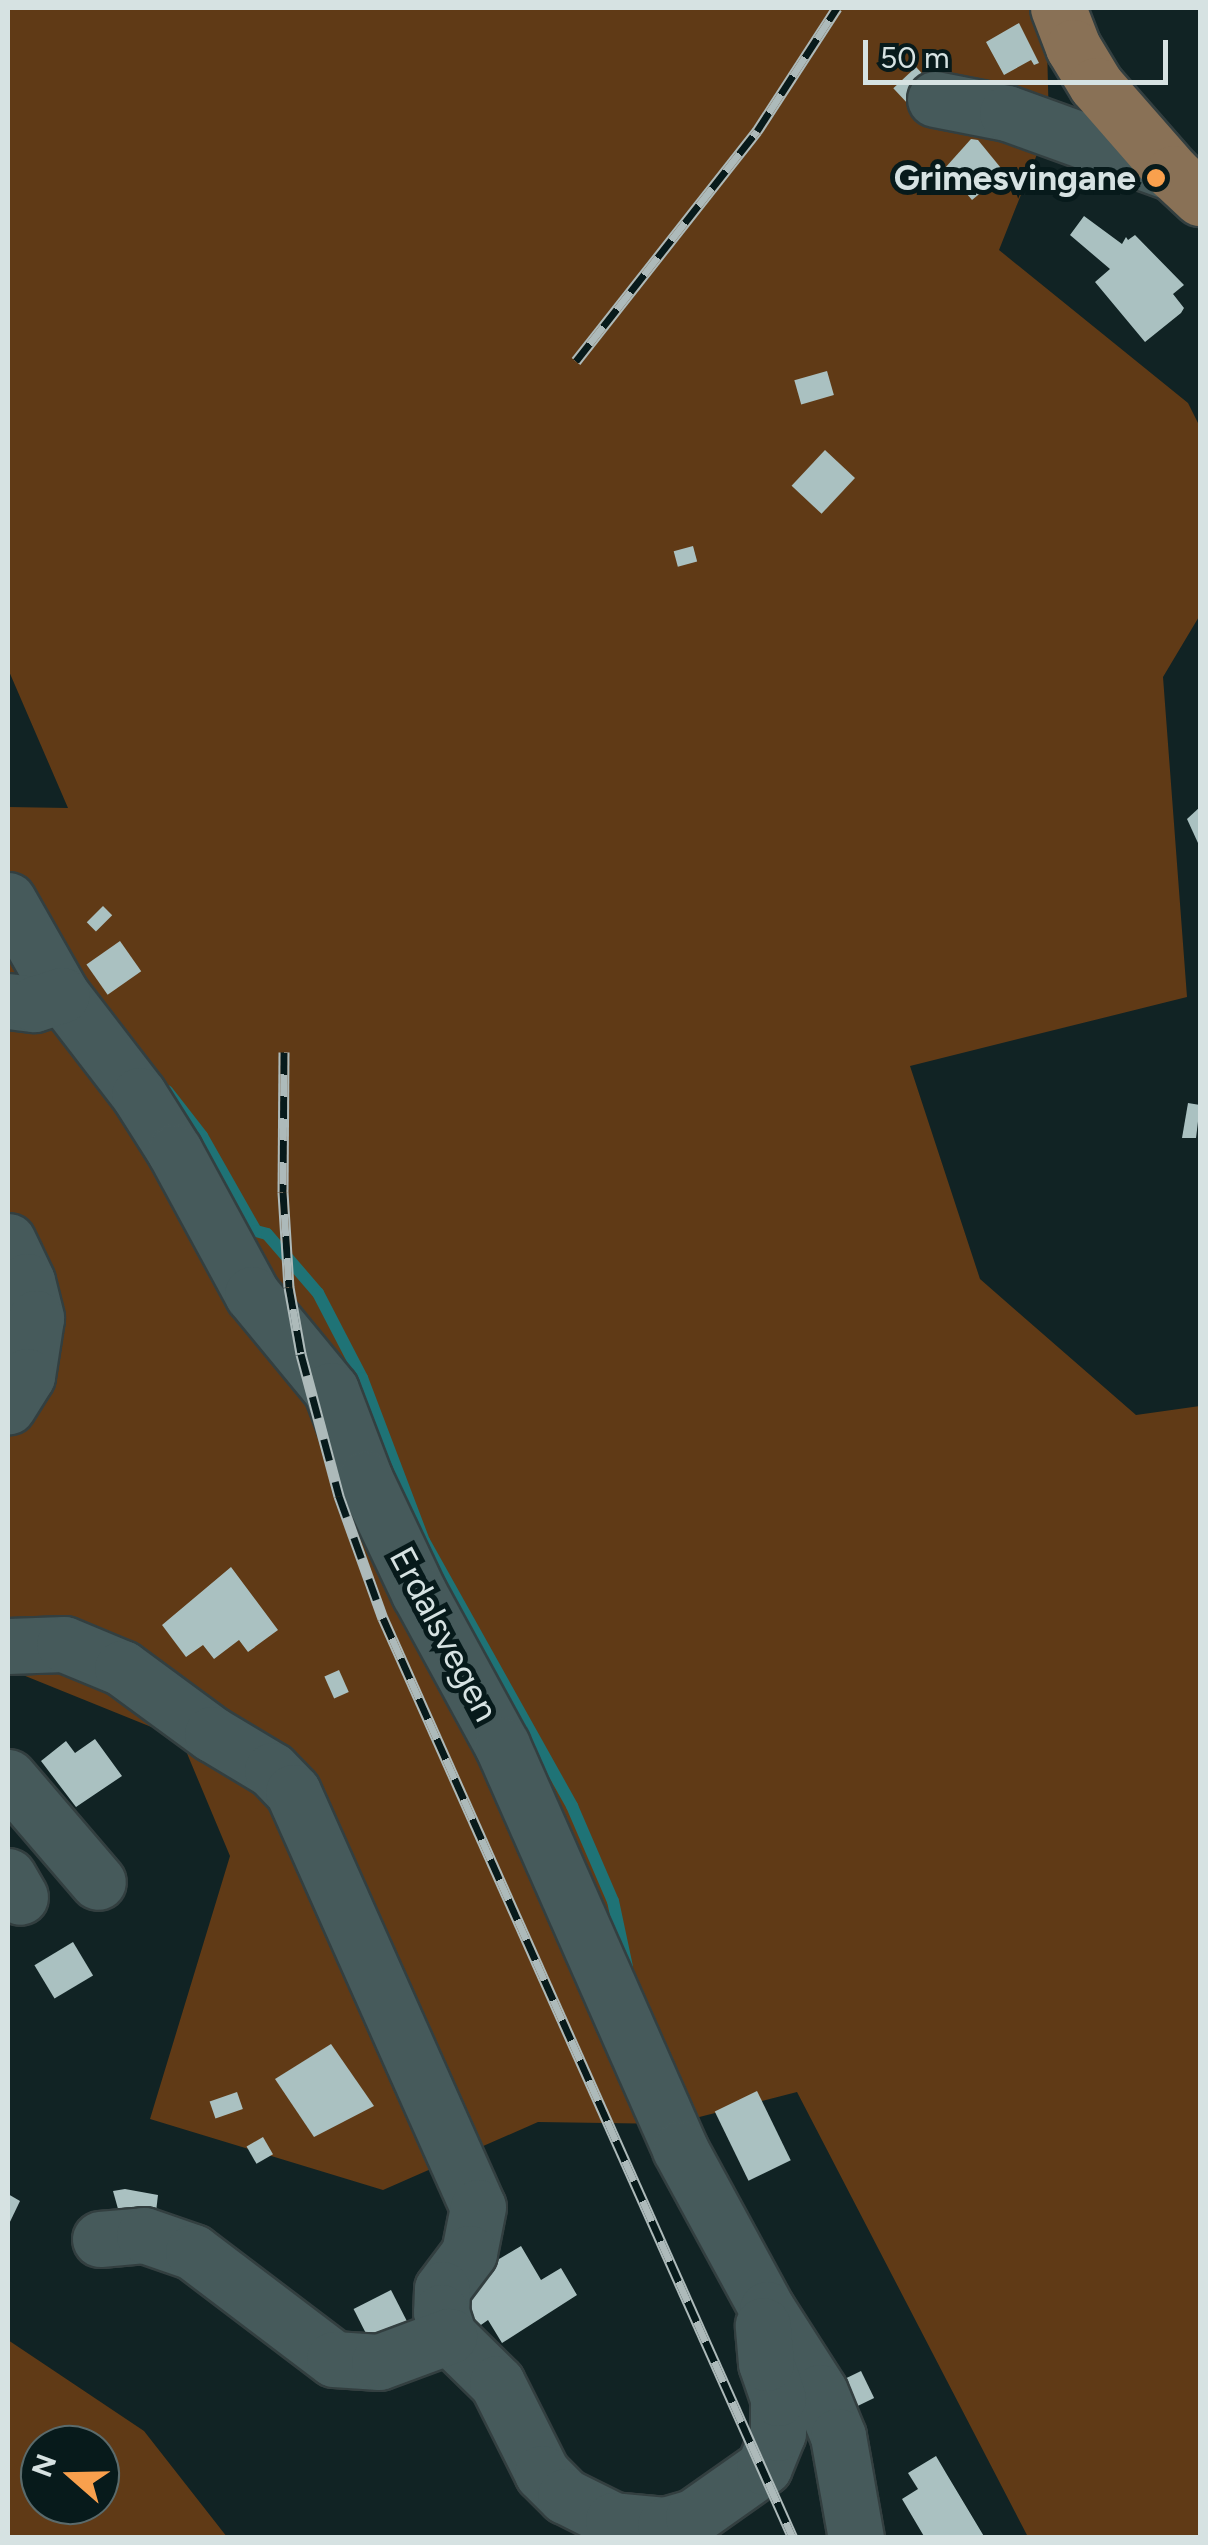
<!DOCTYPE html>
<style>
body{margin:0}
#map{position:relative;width:1208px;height:2545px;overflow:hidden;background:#112324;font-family:Figtree,sans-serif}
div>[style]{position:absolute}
.green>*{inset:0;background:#603a16}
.stream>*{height:12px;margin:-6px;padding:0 6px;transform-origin:6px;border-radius:6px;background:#1f7376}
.building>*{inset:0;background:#aac1c1;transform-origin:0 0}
.roads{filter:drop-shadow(2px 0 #333f40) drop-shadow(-2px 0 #333f40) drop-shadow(0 2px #333f40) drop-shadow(0 -2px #333f40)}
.minor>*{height:55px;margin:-27.5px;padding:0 27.5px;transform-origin:27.5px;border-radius:27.5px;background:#465a5b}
.major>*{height:55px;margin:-27.5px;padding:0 27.5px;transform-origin:27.5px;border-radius:27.5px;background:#897156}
.rail>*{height:11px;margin-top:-5.5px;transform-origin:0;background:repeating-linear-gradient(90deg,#071a1b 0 22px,#adbaba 0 44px);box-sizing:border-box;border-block:2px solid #adbaba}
.dots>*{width:28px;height:28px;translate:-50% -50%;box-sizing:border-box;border:5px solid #071a1b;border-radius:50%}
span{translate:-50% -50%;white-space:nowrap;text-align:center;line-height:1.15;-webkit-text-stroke:10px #071a1b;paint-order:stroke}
.poi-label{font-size:35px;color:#d6e2e2;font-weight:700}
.right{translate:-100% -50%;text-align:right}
.street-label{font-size:35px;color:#d6e2e2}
.frame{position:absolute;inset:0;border:10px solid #d6e2e2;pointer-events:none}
.north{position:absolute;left:20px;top:2425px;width:100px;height:100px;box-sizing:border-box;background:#071a1b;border:2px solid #5a6a6b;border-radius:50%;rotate:290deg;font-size:28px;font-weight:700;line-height:40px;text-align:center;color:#d6e2e2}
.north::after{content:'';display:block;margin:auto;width:35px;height:45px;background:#f9a04d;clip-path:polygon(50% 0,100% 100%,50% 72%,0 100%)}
.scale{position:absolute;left:863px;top:40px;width:305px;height:45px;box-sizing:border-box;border:5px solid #d6e2e2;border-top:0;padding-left:12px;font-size:30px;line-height:35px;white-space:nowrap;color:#d6e2e2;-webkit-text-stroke:8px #071a1b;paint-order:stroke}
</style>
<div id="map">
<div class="green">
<i style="clip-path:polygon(8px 8px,1046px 8px,1049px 124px,999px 250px,1188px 403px,1200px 427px,1200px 615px,1163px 677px,1187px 997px,910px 1066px,980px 1279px,1136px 1415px,1200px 1406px,1200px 2537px,1028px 2537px,797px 2092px,672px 2124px,538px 2122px,383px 2190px,150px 2119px,230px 1856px,181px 1739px,8px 1669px,8px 807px,68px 808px,8px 669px)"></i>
<i style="clip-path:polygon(evenodd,8px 2340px,144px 2431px,227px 2537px,8px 2537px,8px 2340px,40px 2445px,100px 2445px,100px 2505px,40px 2505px,40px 2445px)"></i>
</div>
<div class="stream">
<i style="left:167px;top:1091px;width:57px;rotate:52.1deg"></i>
<i style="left:202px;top:1136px;width:109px;rotate:60.4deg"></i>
<i style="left:256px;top:1231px;width:11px;rotate:15deg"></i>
<i style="left:267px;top:1234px;width:78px;rotate:49.2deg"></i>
<i style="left:318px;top:1293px;width:96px;rotate:62.6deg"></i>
<i style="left:362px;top:1378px;width:174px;rotate:69.2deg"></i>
<i style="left:424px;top:1541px;width:304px;rotate:60.8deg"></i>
<i style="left:572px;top:1806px;width:103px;rotate:66.7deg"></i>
<i style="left:613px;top:1901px;width:67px;rotate:78deg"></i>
</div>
<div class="building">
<i style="clip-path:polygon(1019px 23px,1039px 63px,1034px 65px,1031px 60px,1004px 75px,986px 42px)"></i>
<i style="left:916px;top:67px;width:22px;height:31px;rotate:47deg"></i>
<i style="clip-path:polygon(971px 139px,978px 140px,1005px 173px,972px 200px,945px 168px)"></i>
<i style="clip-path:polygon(1084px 216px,1122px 244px,1126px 237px,1128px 240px,1135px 235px,1184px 285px,1173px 294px,1184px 308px,1181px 313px,1145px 342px,1095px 282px,1110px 269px,1070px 235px)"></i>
<i style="left:827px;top:371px;width:25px;height:34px;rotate:74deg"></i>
<i style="left:825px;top:450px;width:41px;height:49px;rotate:43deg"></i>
<i style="left:693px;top:546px;width:16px;height:20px;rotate:75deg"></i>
<i style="clip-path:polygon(1200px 807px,1200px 842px,1198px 843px,1187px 819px)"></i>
<i style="left:103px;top:906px;width:13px;height:23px;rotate:45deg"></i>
<i style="left:120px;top:941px;width:37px;height:41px;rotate:55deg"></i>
<i style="clip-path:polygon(1188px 1103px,1200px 1105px,1196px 1138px,1182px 1138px)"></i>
<i style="clip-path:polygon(231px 1567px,278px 1630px,248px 1652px,239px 1640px,214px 1659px,203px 1645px,186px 1657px,162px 1625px)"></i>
<i style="left:339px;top:1670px;width:24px;height:16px;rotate:66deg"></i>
<i style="clip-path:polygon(95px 1739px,122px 1776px,76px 1807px,41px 1761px,66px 1741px,75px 1753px)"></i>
<i style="left:73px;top:1942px;width:39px;height:45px;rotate:59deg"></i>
<i style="clip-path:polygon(331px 2044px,374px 2106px,314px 2137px,275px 2079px)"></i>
<i style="left:757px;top:2091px;width:77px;height:47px;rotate:64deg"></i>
<i style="left:237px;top:2092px;width:18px;height:29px;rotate:71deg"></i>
<i style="left:263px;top:2137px;width:20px;height:19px;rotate:60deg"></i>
<i style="clip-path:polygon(125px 2189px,158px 2195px,155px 2220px,120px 2216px,113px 2191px)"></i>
<i style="clip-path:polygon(8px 2194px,20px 2201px,8px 2226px)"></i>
<i style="clip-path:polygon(521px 2246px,541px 2280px,561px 2268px,577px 2295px,502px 2343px,488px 2320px,478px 2327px,454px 2286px)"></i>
<i style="left:391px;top:2290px;width:45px;height:42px;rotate:63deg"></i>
<i style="left:861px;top:2371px;width:30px;height:23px;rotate:64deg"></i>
<i style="clip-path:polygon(936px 2456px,946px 2473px,985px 2538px,925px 2538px,902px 2499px,918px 2489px,908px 2473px)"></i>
</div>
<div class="roads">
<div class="minor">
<i style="left:935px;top:99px;width:73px;rotate:11deg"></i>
<i style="left:1007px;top:113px;width:177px;rotate:19.9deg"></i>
<i style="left:8px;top:900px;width:109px;rotate:60.4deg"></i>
<i style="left:62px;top:995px;width:126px;rotate:52.4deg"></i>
<i style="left:139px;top:1095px;width:67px;rotate:57.7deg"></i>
<i style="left:175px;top:1152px;width:162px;rotate:61.5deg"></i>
<i style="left:252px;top:1294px;width:124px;rotate:50.5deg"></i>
<i style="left:331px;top:1390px;width:95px;rotate:69.1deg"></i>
<i style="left:365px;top:1479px;width:126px;rotate:64.7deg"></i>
<i style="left:419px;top:1593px;width:173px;rotate:61.4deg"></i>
<i style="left:502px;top:1745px;width:441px;rotate:66.2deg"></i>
<i style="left:680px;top:2149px;width:182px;rotate:61.5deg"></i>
<i style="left:767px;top:2309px;width:98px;rotate:57.4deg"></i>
<i style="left:820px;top:2392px;width:48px;rotate:67.8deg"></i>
<i style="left:838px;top:2436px;width:104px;rotate:80deg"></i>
<i style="left:8px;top:1001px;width:26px;rotate:7deg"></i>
<i style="left:34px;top:1004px;width:29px;rotate:-18deg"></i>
<i style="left:8px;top:1241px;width:44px;rotate:64.6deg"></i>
<i style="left:27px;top:1281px;width:38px;rotate:76deg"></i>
<i style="left:36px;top:1318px;width:59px;rotate:98.8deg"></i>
<i style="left:27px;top:1376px;width:36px;rotate:122deg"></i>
<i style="left:8px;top:1646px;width:56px;rotate:-2deg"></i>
<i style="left:64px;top:1644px;width:63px;rotate:22.5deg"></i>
<i style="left:122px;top:1668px;width:112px;rotate:36.3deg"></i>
<i style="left:212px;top:1734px;width:70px;rotate:31deg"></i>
<i style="left:272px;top:1770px;width:30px;rotate:46deg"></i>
<i style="left:293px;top:1792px;width:454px;rotate:66deg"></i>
<i style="left:478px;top:2207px;width:47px;rotate:101.1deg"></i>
<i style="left:469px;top:2253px;width:45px;rotate:126.9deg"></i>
<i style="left:442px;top:2289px;width:23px;rotate:92deg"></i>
<i style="left:441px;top:2312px;width:25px;rotate:72deg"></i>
<i style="left:449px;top:2336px;width:67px;rotate:44.4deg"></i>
<i style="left:497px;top:2383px;width:101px;rotate:63.4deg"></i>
<i style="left:542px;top:2473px;width:33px;rotate:45deg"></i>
<i style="left:565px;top:2496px;width:54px;rotate:26.6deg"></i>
<i style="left:613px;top:2520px;width:52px;rotate:5.5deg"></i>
<i style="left:665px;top:2525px;width:29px;rotate:-16deg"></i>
<i style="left:693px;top:2517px;width:87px;rotate:-35.2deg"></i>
<i style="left:764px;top:2467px;width:37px;rotate:-68deg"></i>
<i style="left:778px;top:2433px;width:35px;rotate:-90deg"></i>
<i style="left:778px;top:2398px;width:37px;rotate:-109deg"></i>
<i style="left:766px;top:2363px;width:38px;rotate:-95deg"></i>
<i style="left:8px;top:1777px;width:138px;rotate:49.4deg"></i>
<i style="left:8px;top:1876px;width:24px;rotate:60deg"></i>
<i style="left:100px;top:2239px;width:44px;rotate:-5.2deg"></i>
<i style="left:144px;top:2235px;width:52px;rotate:19.1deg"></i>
<i style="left:193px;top:2252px;width:177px;rotate:37.2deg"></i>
<i style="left:334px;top:2359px;width:45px;rotate:3.8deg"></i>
<i style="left:379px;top:2362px;width:75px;rotate:-20.4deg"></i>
</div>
<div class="major">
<i style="left:1058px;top:8px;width:42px;rotate:69deg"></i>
<i style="left:1073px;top:47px;width:44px;rotate:58.8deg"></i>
<i style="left:1096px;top:85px;width:117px;rotate:48.8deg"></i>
<i style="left:1173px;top:173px;width:37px;rotate:43deg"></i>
</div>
</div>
<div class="rail">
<i style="left:576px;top:361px;width:293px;rotate:-51.8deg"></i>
<i style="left:757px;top:131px;width:147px;rotate:-57deg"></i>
<i style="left:284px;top:1052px;width:140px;rotate:90.4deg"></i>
<i style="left:283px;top:1192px;width:95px;rotate:86.4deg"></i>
<i style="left:289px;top:1287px;width:68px;rotate:79.8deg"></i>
<i style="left:301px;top:1354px;width:147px;rotate:75deg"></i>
<i style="left:339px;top:1496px;width:130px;rotate:70.2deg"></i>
<i style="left:383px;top:1618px;width:1007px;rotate:65.98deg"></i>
</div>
<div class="dots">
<i style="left:1156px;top:178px;background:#f9a04d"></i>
</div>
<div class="poi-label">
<span class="right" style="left:1136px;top:178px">Grimesvingane</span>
</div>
<div class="street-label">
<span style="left:444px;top:1634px;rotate:62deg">Erdalsvegen</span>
</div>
<div class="frame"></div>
<div class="north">N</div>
<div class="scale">50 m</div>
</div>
